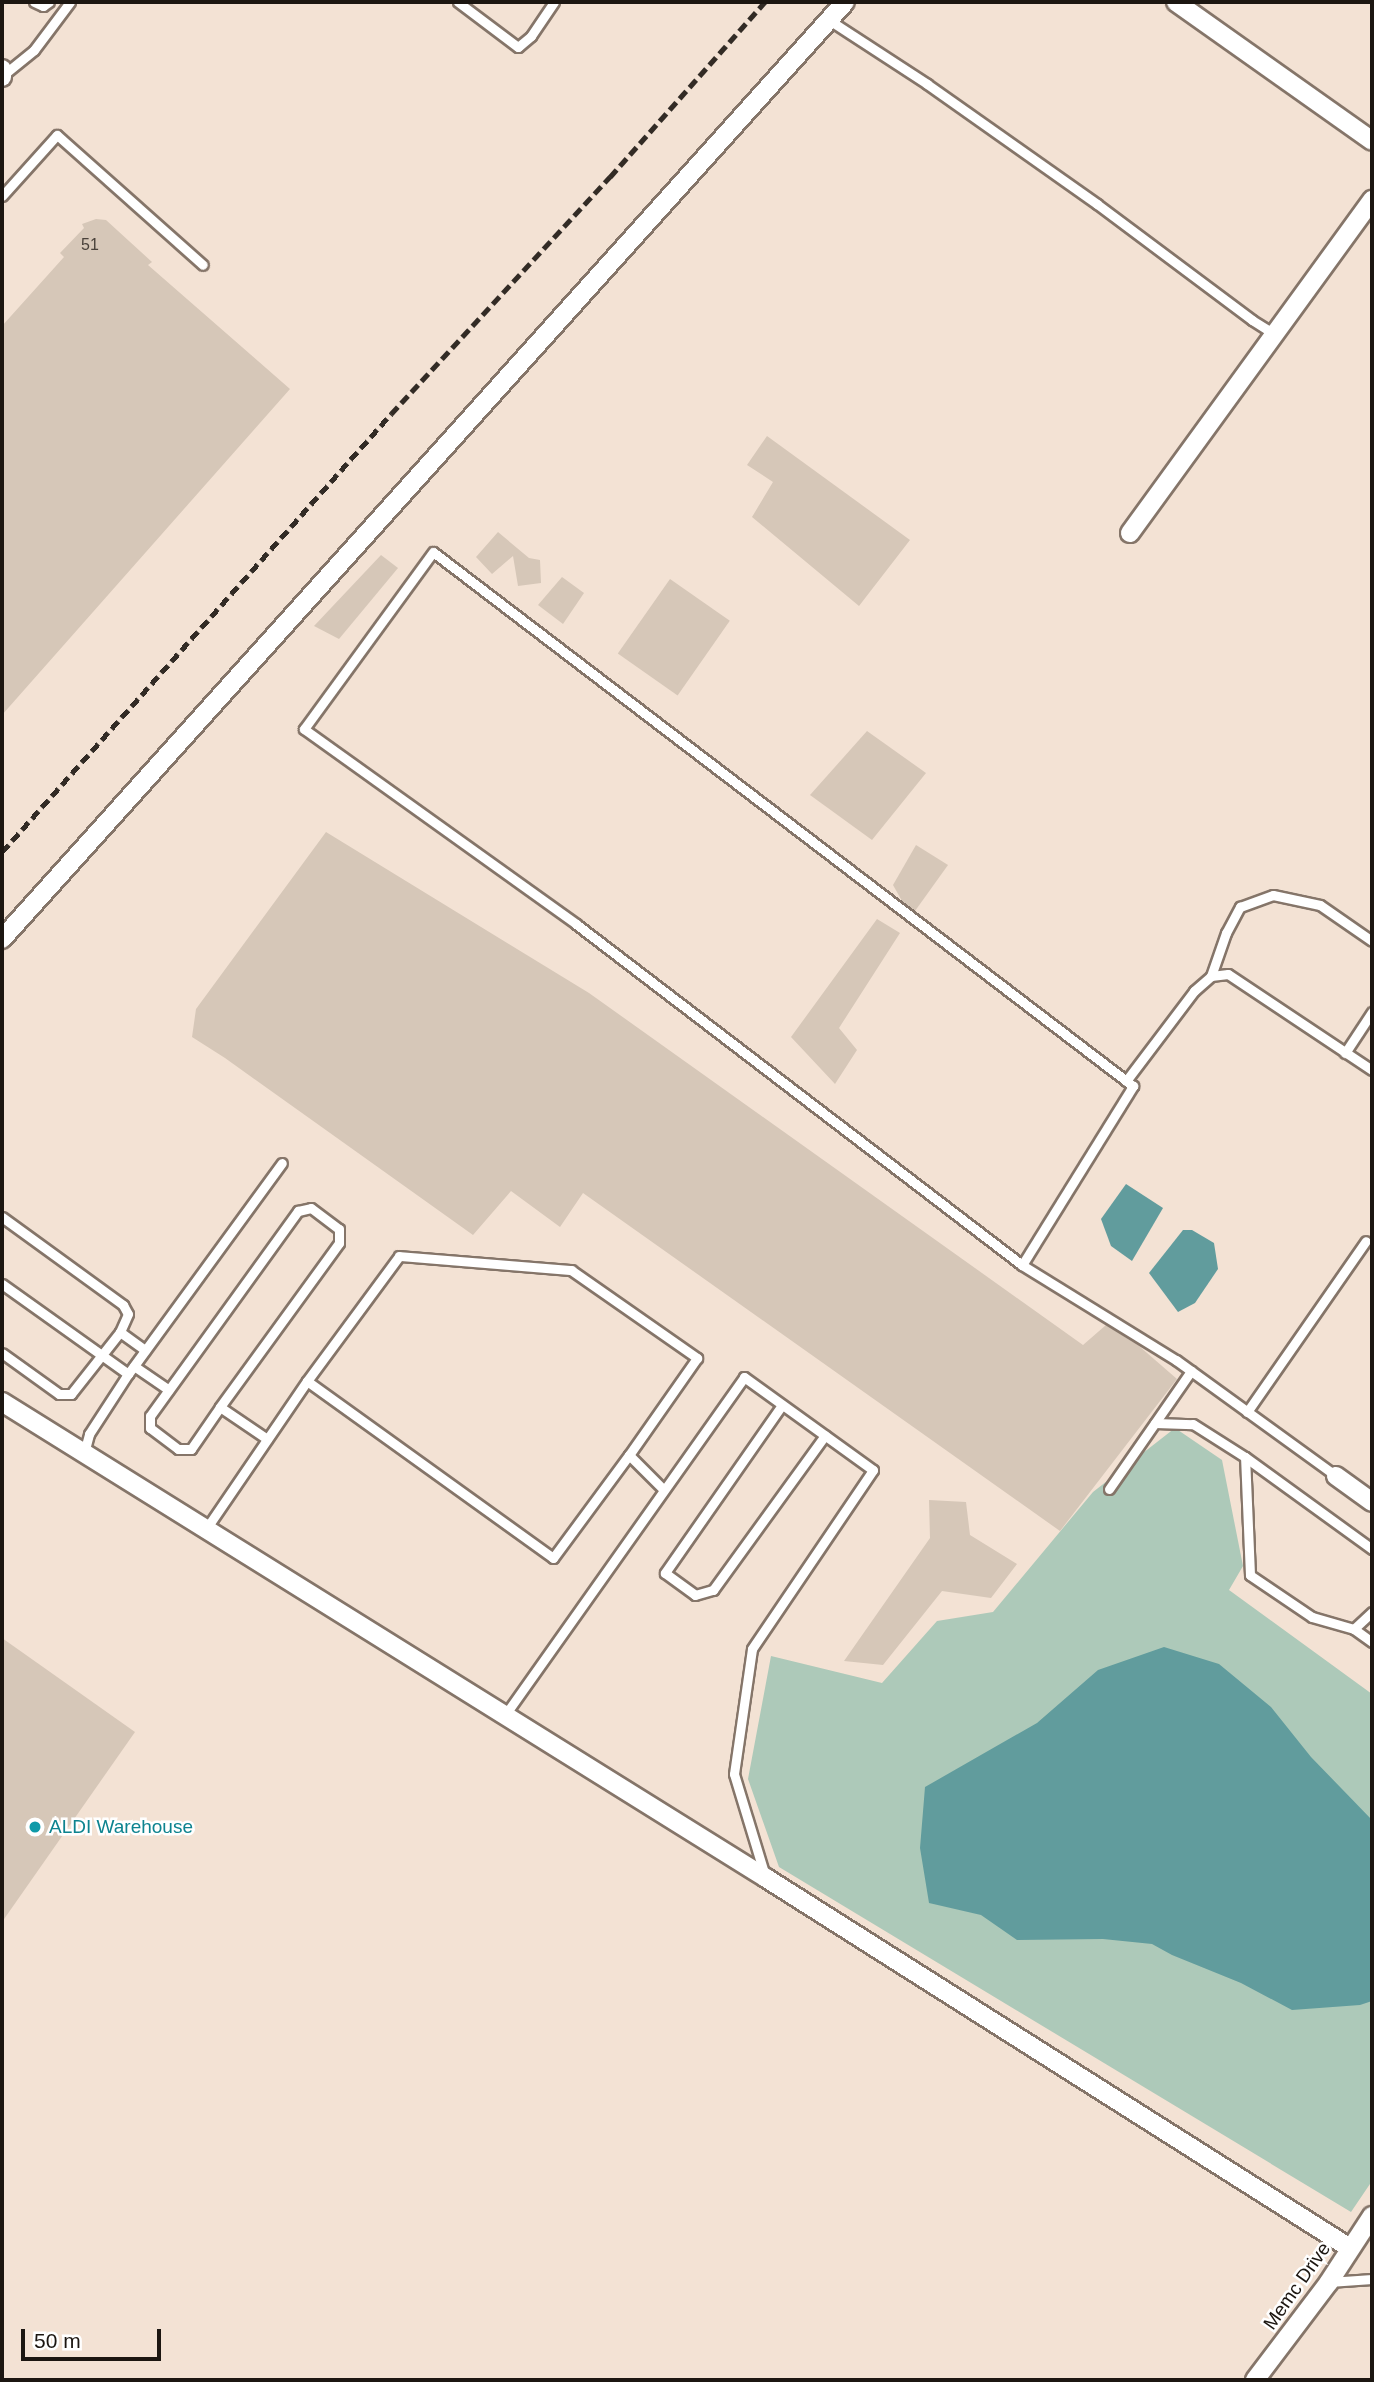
<!DOCTYPE html>
<style>
body{margin:0}
#map{position:relative;width:1374px;height:2382px;overflow:hidden;background:#f3e2d4;font-family:Helvetica,sans-serif}
div>[style]{position:absolute}
.green>*{inset:0;background:#adc9b9}
.water>*{inset:0;background:#619c9d}
.building>*{inset:0;background:#d6c7b8;transform-origin:0 0}
.roads{filter:drop-shadow(2px 0 #857569) drop-shadow(-2px 0 #857569) drop-shadow(0 2px #857569) drop-shadow(0 -2px #857569)}
.lane>*{height:9px;margin:-4.5px;padding:0 4.5px;transform-origin:4.5px;border-radius:4.5px;background:#fff}
.street>*{height:18px;margin:-9px;padding:0 9px;transform-origin:9px;border-radius:9px;background:#fff}
.rail>*{height:5px;margin-top:-2.5px;transform-origin:0;background:repeating-linear-gradient(90deg,#322b25 0 10px,transparent 0 15px)}
.dots>*{width:19px;height:19px;translate:-50% -50%;box-sizing:border-box;border:4px solid #fff;border-radius:50%}
span{translate:-50% -50%;white-space:nowrap;text-align:center;line-height:1.15;-webkit-text-stroke:5px #fff;paint-order:stroke}
.number-label{font-size:16px;color:#4a423b}
.number-label span{-webkit-text-stroke-width:0}
.culture-label{font-size:19px;color:#0d838f}
.left{translate:0 -50%;text-align:left}
.street-label{font-size:19px;color:#1c1611}
.frame{position:absolute;inset:0;border:4px solid #1c1611;pointer-events:none}
.scale{position:absolute;left:21px;top:2329px;width:140px;height:32px;box-sizing:border-box;border:4px solid #1c1611;border-top:0;padding-left:9px;font-size:21px;line-height:24px;white-space:nowrap;color:#1c1611;-webkit-text-stroke:5px #fff;paint-order:stroke}
</style>
<div id="map">
<div class="green">
<i style="clip-path:polygon(1175px 1428px,1222px 1460px,1243px 1566px,1229px 1590px,1372px 1694px,1372px 2181px,1351px 2212px,779px 1867px,748px 1779px,771px 1656px,882px 1683px,937px 1621px,993px 1612px,1093px 1492px)"></i>
</div>
<div class="water">
<i style="clip-path:polygon(1126px 1184px,1163px 1208px,1132px 1261px,1111px 1246px,1101px 1219px)"></i>
<i style="clip-path:polygon(1183px 1230px,1192px 1230px,1214px 1243px,1218px 1269px,1195px 1303px,1178px 1312px,1149px 1273px)"></i>
<i style="clip-path:polygon(1164px 1647px,1219px 1664px,1271px 1707px,1311px 1757px,1372px 1820px,1372px 2001px,1360px 2005px,1292px 2010px,1241px 1983px,1172px 1955px,1152px 1944px,1103px 1939px,1017px 1940px,981px 1915px,929px 1903px,920px 1848px,925px 1787px,1037px 1723px,1098px 1670px)"></i>
</div>
<div class="building">
<i style="clip-path:polygon(96px 219px,106px 220px,152px 262px,148px 265px,290px 389px,2px 715px,2px 326px,64px 257px,60px 253px,84px 228px,82px 224px)"></i>
<i style="clip-path:polygon(767px 436px,910px 540px,859px 606px,752px 517px,773px 482px,747px 465px)"></i>
<i style="clip-path:polygon(498px 532px,529px 558px,540px 560px,541px 583px,518px 586px,513px 556px,492px 574px,476px 557px)"></i>
<i style="clip-path:polygon(381px 555px,398px 568px,339px 639px,314px 626px)"></i>
<i style="clip-path:polygon(562px 577px,584px 593px,563px 624px,538px 605px)"></i>
<i style="left:670px;top:579px;width:73px;height:91px;rotate:35deg"></i>
<i style="clip-path:polygon(867px 731px,926px 773px,872px 840px,810px 795px)"></i>
<i style="clip-path:polygon(326px 832px,589px 993px,1083px 1345px,1106px 1325px,1139px 1346px,1177px 1379px,1060px 1531px,583px 1193px,560px 1227px,511px 1191px,473px 1235px,225px 1058px,192px 1037px,196px 1009px)"></i>
<i style="clip-path:polygon(916px 845px,948px 865px,915px 911px,902px 901px,893px 885px)"></i>
<i style="clip-path:polygon(877px 919px,900px 933px,839px 1028px,857px 1050px,835px 1084px,791px 1037px)"></i>
<i style="clip-path:polygon(929px 1500px,966px 1502px,970px 1535px,1017px 1564px,991px 1598px,942px 1591px,883px 1665px,844px 1661px,930px 1538px)"></i>
<i style="clip-path:polygon(2px 1638px,135px 1732px,2px 1922px)"></i>
</div>
<div class="roads">
<div class="lane">
<i style="left:34px;top:2px;width:10px;rotate:24deg"></i>
<i style="left:43px;top:6px;width:7px;rotate:-34deg"></i>
<i style="left:458px;top:2px;width:75px;rotate:36.9deg"></i>
<i style="left:518px;top:47px;width:17px;rotate:-40deg"></i>
<i style="left:531px;top:36px;width:41px;rotate:-55.9deg"></i>
<i style="left:829px;top:20px;width:117px;rotate:33.1deg"></i>
<i style="left:927px;top:84px;width:208px;rotate:35.2deg"></i>
<i style="left:1097px;top:204px;width:194px;rotate:36.8deg"></i>
<i style="left:1252px;top:320px;width:19px;rotate:32deg"></i>
<i style="left:1268px;top:330px;width:10px;rotate:-6deg"></i>
<i style="left:2px;top:76px;width:41px;rotate:-39.1deg"></i>
<i style="left:34px;top:50px;width:60px;rotate:-53.1deg"></i>
<i style="left:2px;top:196px;width:82px;rotate:-48deg"></i>
<i style="left:57px;top:135px;width:195px;rotate:41.7deg"></i>
<i style="left:1211px;top:976px;width:46px;rotate:-70.8deg"></i>
<i style="left:1226px;top:933px;width:30px;rotate:-62deg"></i>
<i style="left:1240px;top:907px;width:35px;rotate:-20deg"></i>
<i style="left:1273px;top:895px;width:48px;rotate:12deg"></i>
<i style="left:1320px;top:905px;width:63px;rotate:34.7deg"></i>
<i style="left:1345px;top:1053px;width:49px;rotate:-56.6deg"></i>
<i style="left:1126px;top:1081px;width:113px;rotate:-52.9deg"></i>
<i style="left:1194px;top:991px;width:23px;rotate:-41deg"></i>
<i style="left:1211px;top:976px;width:17px;rotate:-7deg"></i>
<i style="left:1228px;top:974px;width:173px;rotate:33.7deg"></i>
<i style="left:2px;top:1217px;width:150px;rotate:36deg"></i>
<i style="left:123px;top:1305px;width:10px;rotate:61deg"></i>
<i style="left:128px;top:1314px;width:20px;rotate:114deg"></i>
<i style="left:120px;top:1332px;width:79px;rotate:128.3deg"></i>
<i style="left:71px;top:1394px;width:12px;rotate:180deg"></i>
<i style="left:59px;top:1394px;width:70px;rotate:-144.3deg"></i>
<i style="left:1022px;top:1265px;width:211px;rotate:-58.2deg"></i>
<i style="left:1133px;top:1086px;width:880px;rotate:-142.66deg"></i>
<i style="left:433px;top:552px;width:219px;rotate:126.1deg"></i>
<i style="left:304px;top:729px;width:335px;rotate:35.6deg"></i>
<i style="left:576px;top:924px;width:561px;rotate:37.4deg"></i>
<i style="left:1022px;top:1265px;width:181px;rotate:31.7deg"></i>
<i style="left:1176px;top:1360px;width:198px;rotate:35.9deg"></i>
<i style="left:2px;top:1284px;width:155px;rotate:35.5deg"></i>
<i style="left:120px;top:1332px;width:31px;rotate:36deg"></i>
<i style="left:134px;top:1366px;width:42px;rotate:34.4deg"></i>
<i style="left:307px;top:1381px;width:303px;rotate:35.7deg"></i>
<i style="left:553px;top:1558px;width:128px;rotate:-53.6deg"></i>
<i style="left:782px;top:1405px;width:205px;rotate:124.9deg"></i>
<i style="left:665px;top:1573px;width:37px;rotate:36deg"></i>
<i style="left:695px;top:1595px;width:19px;rotate:-16deg"></i>
<i style="left:713px;top:1590px;width:191px;rotate:-54.1deg"></i>
<i style="left:220px;top:1407px;width:51px;rotate:124.6deg"></i>
<i style="left:191px;top:1449px;width:13px;rotate:180deg"></i>
<i style="left:178px;top:1449px;width:35px;rotate:-143deg"></i>
<i style="left:150px;top:1428px;width:12px;rotate:-90deg"></i>
<i style="left:150px;top:1416px;width:253px;rotate:-54.2deg"></i>
<i style="left:298px;top:1211px;width:13px;rotate:-13deg"></i>
<i style="left:311px;top:1208px;width:35px;rotate:37deg"></i>
<i style="left:339px;top:1229px;width:14px;rotate:90deg"></i>
<i style="left:339px;top:1243px;width:203px;rotate:126deg"></i>
<i style="left:220px;top:1407px;width:57px;rotate:34.2deg"></i>
<i style="left:1247px;top:1412px;width:208px;rotate:-55.2deg"></i>
<i style="left:1155px;top:1423px;width:38px;rotate:2deg"></i>
<i style="left:1193px;top:1424px;width:62px;rotate:32.4deg"></i>
<i style="left:84px;top:1453px;width:20px;rotate:-75deg"></i>
<i style="left:89px;top:1434px;width:72px;rotate:-57deg"></i>
<i style="left:128px;top:1374px;width:261px;rotate:-53.9deg"></i>
<i style="left:1109px;top:1489px;width:144px;rotate:-55.2deg"></i>
<i style="left:206px;top:1529px;width:179px;rotate:-55.7deg"></i>
<i style="left:307px;top:1381px;width:155px;rotate:-53.6deg"></i>
<i style="left:399px;top:1256px;width:173px;rotate:4.7deg"></i>
<i style="left:571px;top:1270px;width:154px;rotate:34.9deg"></i>
<i style="left:697px;top:1358px;width:118px;rotate:125deg"></i>
<i style="left:629px;top:1455px;width:49px;rotate:45deg"></i>
<i style="left:1372px;top:1612px;width:25px;rotate:137deg"></i>
<i style="left:1354px;top:1629px;width:22px;rotate:36deg"></i>
<i style="left:1354px;top:1629px;width:44px;rotate:-164.1deg"></i>
<i style="left:1312px;top:1617px;width:75px;rotate:-145.9deg"></i>
<i style="left:1250px;top:1575px;width:118px;rotate:-92.4deg"></i>
<i style="left:1245px;top:1457px;width:157px;rotate:35.9deg"></i>
<i style="left:505px;top:1715px;width:414px;rotate:-54.7deg"></i>
<i style="left:744px;top:1377px;width:159px;rotate:35.8deg"></i>
<i style="left:873px;top:1470px;width:216px;rotate:124.1deg"></i>
<i style="left:752px;top:1649px;width:126px;rotate:98.2deg"></i>
<i style="left:734px;top:1774px;width:107px;rotate:73.1deg"></i>
<i style="left:1329px;top:2282px;width:43px;rotate:-4deg"></i>
</div>
<div class="street">
<i style="left:1176px;top:2px;width:240px;rotate:35.3deg"></i>
<i style="left:2px;top:69px;width:8px;rotate:90deg"></i>
<i style="left:1130px;top:533px;width:412px;rotate:-54deg"></i>
<i style="left:2px;top:939px;width:1260px;rotate:-48.02deg"></i>
<i style="left:2px;top:1402px;width:900px;rotate:31.92deg"></i>
<i style="left:766px;top:1878px;width:691px;rotate:32.36deg"></i>
<i style="left:1336px;top:1476px;width:44px;rotate:35.8deg"></i>
<i style="left:1255px;top:2380px;width:123px;rotate:-52.9deg"></i>
<i style="left:1329px;top:2282px;width:79px;rotate:-56.9deg"></i>
</div>
</div>
<div class="rail">
<i style="left:2px;top:852px;width:586px;rotate:-48.39deg"></i>
<i style="left:391px;top:414px;width:323px;rotate:-47.3deg"></i>
<i style="left:610px;top:177px;width:234px;rotate:-48.5deg"></i>
</div>
<div class="dots">
<i style="left:35px;top:1827px;background:#0f9aa8"></i>
</div>
<div class="number-label">
<span style="left:90px;top:245px">51</span>
</div>
<div class="culture-label">
<span class="left" style="left:49px;top:1827px">ALDI Warehouse</span>
</div>
<div class="street-label">
<span style="left:1297px;top:2286px;rotate:-55deg">Memc Drive</span>
</div>
<div class="frame"></div>
<div class="scale">50 m</div>
</div>
